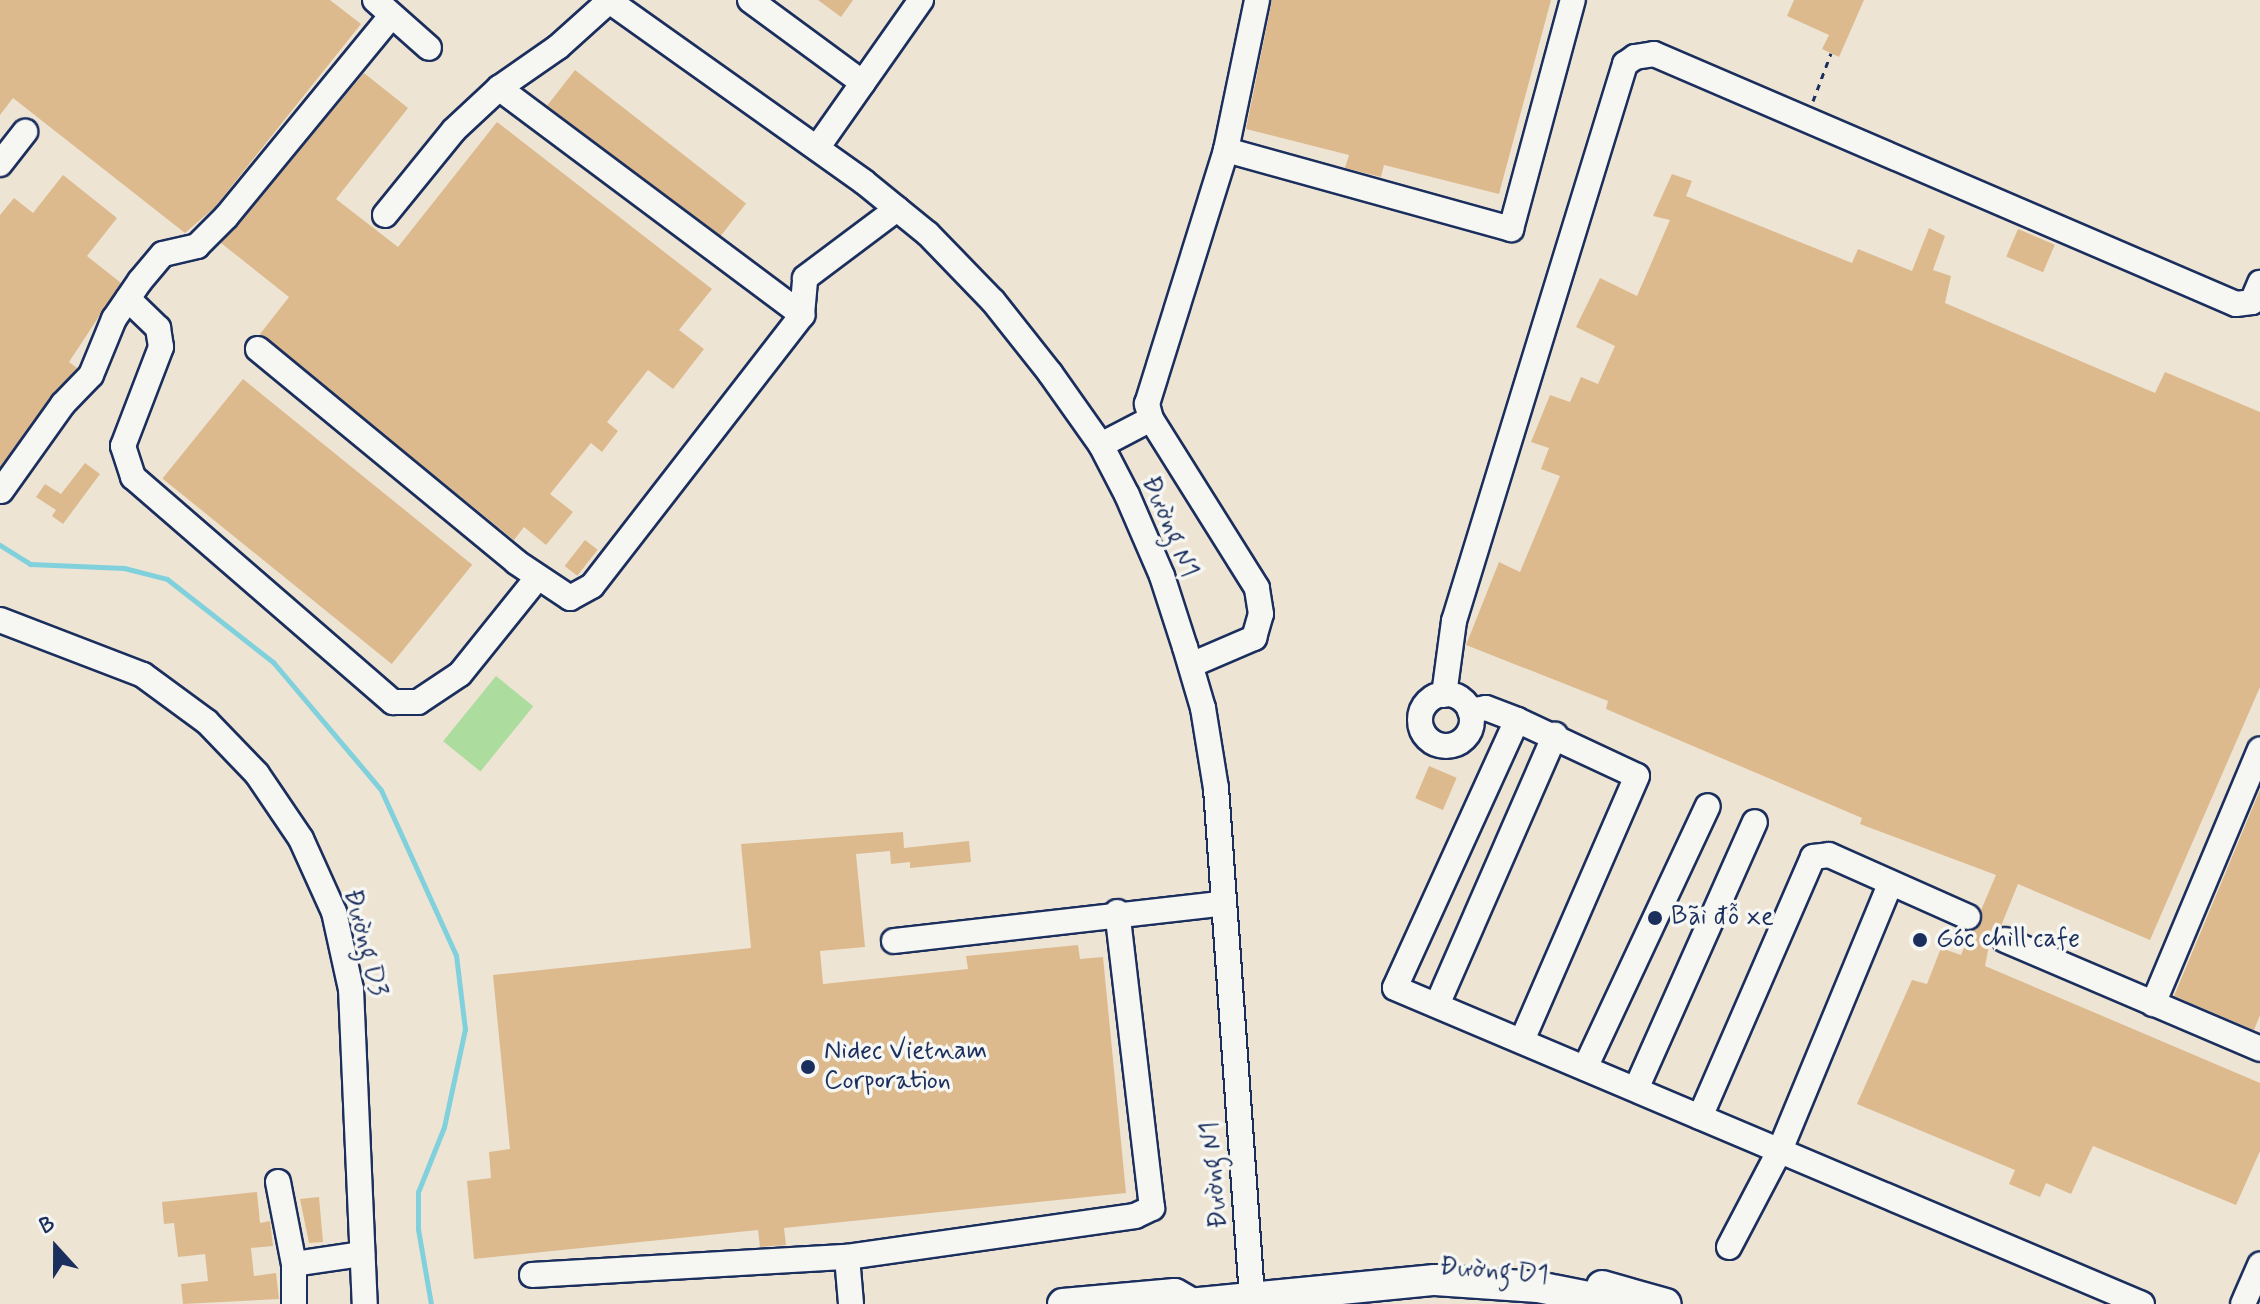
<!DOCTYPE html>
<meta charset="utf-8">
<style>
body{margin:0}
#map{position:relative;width:2260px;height:1304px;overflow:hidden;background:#f6f6f2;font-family:Mynerve,sans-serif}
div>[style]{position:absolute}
.built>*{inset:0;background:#eee4d4;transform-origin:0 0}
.green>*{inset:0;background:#acdd9e;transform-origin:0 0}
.stream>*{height:5px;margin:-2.5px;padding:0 2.5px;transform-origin:2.5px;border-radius:2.5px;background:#81d1dd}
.building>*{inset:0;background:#dcba8e;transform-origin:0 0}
.path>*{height:3px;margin-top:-1.5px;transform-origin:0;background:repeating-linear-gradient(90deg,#1b2f5e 0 6px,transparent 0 12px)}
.roads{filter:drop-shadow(2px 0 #1b2f5e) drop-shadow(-2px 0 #1b2f5e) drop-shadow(0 2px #1b2f5e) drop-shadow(0 -2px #1b2f5e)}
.minor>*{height:24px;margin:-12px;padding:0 12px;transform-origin:12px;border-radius:12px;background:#f6f6f2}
.minor>.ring{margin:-12px;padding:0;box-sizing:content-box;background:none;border:24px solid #f6f6f2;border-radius:50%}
.major>*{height:30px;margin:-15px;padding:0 15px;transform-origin:15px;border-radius:15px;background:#f6f6f2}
.dots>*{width:22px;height:22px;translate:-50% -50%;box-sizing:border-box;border:4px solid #f6f6f2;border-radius:50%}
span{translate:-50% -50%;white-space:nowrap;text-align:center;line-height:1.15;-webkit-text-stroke:7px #f6f6f2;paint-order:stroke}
.street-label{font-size:26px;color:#1b2f5e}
.poi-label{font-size:26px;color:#1b2f5e}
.left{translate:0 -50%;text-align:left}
.north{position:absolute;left:16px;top:1208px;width:80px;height:80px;-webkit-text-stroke:6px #f6f6f2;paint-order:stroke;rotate:339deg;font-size:22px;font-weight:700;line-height:32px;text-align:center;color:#1b2f5e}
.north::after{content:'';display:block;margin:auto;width:28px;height:36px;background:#1b2f5e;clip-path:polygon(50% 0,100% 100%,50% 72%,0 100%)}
</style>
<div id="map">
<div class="built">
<i style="left:0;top:0;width:2260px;height:1304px"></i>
</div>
<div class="green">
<i style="left:496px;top:676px;width:48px;height:84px;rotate:39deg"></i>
</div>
<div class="stream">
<i style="left:0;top:545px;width:36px;rotate:32deg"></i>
<i style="left:30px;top:564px;width:94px;rotate:2.4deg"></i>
<i style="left:124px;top:568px;width:44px;rotate:14.3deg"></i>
<i style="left:167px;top:579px;width:135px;rotate:38.1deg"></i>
<i style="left:273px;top:662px;width:167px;rotate:49.8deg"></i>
<i style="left:381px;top:790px;width:181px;rotate:65.6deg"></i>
<i style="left:456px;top:955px;width:75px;rotate:83.1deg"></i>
<i style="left:465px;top:1029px;width:100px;rotate:102.1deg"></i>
<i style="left:444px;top:1127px;width:70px;rotate:111.8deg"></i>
<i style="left:418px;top:1192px;width:37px;rotate:90deg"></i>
<i style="left:418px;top:1229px;width:76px;rotate:80.2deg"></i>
</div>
<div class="building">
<i style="clip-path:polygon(0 0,330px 0,361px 24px,215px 207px,185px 233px,13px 98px,0 115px)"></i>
<i style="clip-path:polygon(818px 0,853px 0,841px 17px)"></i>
<i style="clip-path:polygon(1272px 0,1551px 0,1499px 194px,1384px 165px,1381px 177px,1345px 168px,1349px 155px,1246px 129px)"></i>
<i style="clip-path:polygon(1794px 0,1864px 0,1839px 57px,1822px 49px,1829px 35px,1787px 16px)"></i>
<i style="left:575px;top:70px;width:217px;height:45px;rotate:38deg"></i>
<i style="clip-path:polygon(364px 73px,408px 108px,336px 199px,398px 247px,497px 122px,712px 289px,679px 330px,704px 349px,673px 389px,648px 370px,607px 422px,618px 431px,602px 452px,591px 443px,550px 494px,573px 512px,546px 545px,524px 527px,514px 540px,260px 334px,289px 297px,221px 243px)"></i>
<i style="clip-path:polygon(1672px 174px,1692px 181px,1686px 196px,1852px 263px,1858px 249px,1912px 271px,1929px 228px,1945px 236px,1933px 270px,1951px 276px,1945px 303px,2155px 393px,2165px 372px,2260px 412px,2260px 687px,2150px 940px,2018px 884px,2001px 926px,1991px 935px,1985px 966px,2260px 1083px,2260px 1151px,2236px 1205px,2093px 1146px,2071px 1194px,2046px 1183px,2040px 1197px,2009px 1184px,2015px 1170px,1857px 1104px,1912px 980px,1927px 984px,1941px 948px,1961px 955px,1971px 931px,1982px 922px,1981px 910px,1996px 875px,1860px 824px,1862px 818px,1606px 709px,1608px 701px,1466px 645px,1499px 562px,1520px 572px,1560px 476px,1541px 469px,1549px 448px,1531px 442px,1550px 395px,1570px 402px,1581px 377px,1598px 384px,1615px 346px,1576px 327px,1600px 278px,1637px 296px,1670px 220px,1653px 216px)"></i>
<i style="clip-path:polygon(63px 175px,117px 218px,87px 256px,121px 283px,69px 362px,77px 368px,0 467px,0 215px,14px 198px,33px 213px)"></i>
<i style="left:2018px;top:229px;width:40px;height:30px;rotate:23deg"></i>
<i style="left:243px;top:379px;width:295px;height:128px;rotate:39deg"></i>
<i style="clip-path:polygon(85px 463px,100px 474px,63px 524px,52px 516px,56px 510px,36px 497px,45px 484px,61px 494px)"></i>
<i style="left:585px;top:540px;width:16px;height:33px;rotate:38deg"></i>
<i style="left:1429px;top:766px;width:30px;height:35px;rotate:23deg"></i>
<i style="clip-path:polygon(2260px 790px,2260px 1015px,2254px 1030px,2174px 996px)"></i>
<i style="clip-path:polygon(903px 832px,904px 848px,969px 841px,971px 862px,910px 868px,910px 862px,891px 864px,890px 851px,856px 854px,865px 947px,820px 951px,823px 984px,968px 969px,966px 956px,1078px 945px,1080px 959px,1103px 957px,1126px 1193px,784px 1228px,786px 1245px,760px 1247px,758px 1230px,474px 1259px,467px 1181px,491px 1178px,489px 1152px,510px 1149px,493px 975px,751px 948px,741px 844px)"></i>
<i style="clip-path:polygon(257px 1192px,260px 1223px,270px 1221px,273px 1246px,251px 1248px,254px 1276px,276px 1273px,279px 1299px,183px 1304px,181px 1284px,208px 1281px,205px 1254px,178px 1257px,174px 1223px,164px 1224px,162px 1202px)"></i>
<i style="clip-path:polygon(319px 1197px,323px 1242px,309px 1243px,300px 1199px)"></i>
</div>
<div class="path">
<i style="left:1813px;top:101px;width:51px;rotate:-69.4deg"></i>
</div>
<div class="roads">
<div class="minor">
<i style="left:375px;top:0;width:72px;rotate:41.6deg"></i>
<i style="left:608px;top:0;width:314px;rotate:35.4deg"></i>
<i style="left:864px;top:182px;width:82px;rotate:39.1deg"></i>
<i style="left:928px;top:234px;width:93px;rotate:45.9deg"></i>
<i style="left:993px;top:301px;width:92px;rotate:51.6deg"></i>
<i style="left:1050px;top:373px;width:88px;rotate:54.7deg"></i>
<i style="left:1101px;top:445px;width:56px;rotate:62.5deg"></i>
<i style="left:1127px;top:495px;width:88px;rotate:66.6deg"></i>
<i style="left:1162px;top:576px;width:75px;rotate:72.1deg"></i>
<i style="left:1185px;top:647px;width:64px;rotate:73.6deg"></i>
<i style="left:1203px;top:708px;width:81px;rotate:80.8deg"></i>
<i style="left:1216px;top:788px;width:510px;rotate:85.95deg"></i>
<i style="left:750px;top:0;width:140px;rotate:36.3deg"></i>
<i style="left:499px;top:88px;width:72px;rotate:-34.8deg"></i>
<i style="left:558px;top:47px;width:69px;rotate:-42deg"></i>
<i style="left:817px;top:148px;width:181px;rotate:-54.9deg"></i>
<i style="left:1226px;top:150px;width:296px;rotate:15.5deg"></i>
<i style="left:1511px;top:229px;width:237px;rotate:-74.9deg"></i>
<i style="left:0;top:164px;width:41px;rotate:-52deg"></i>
<i style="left:385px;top:215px;width:109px;rotate:-50.9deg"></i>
<i style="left:454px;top:130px;width:62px;rotate:-43deg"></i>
<i style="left:499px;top:88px;width:379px;rotate:36.8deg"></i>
<i style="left:128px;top:299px;width:42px;rotate:44deg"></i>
<i style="left:158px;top:328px;width:19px;rotate:81deg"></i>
<i style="left:161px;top:347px;width:106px;rotate:111deg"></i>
<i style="left:123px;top:446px;width:33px;rotate:72deg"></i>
<i style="left:133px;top:477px;width:344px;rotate:40.9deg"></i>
<i style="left:393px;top:702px;width:25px"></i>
<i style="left:418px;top:702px;width:50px;rotate:-33.7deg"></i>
<i style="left:460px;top:674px;width:124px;rotate:-51.2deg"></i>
<i style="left:258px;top:349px;width:335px;rotate:39.5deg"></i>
<i style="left:516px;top:562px;width:65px;rotate:33.7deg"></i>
<i style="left:570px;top:598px;width:25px;rotate:-29deg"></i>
<i style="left:592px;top:586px;width:343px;rotate:-52.2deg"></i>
<i style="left:802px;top:315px;width:37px;rotate:-85deg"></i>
<i style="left:805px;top:278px;width:115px;rotate:-36.9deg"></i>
<i style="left:1101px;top:445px;width:56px;rotate:-27.5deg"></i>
<i style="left:1px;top:491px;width:107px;rotate:-54.5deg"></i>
<i style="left:63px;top:404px;width:40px;rotate:-46deg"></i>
<i style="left:91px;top:375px;width:61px;rotate:-67.7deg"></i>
<i style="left:114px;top:319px;width:46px;rotate:-55.6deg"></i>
<i style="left:140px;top:281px;width:35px;rotate:-50deg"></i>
<i style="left:163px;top:254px;width:35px;rotate:-13deg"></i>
<i style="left:197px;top:246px;width:41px;rotate:-45deg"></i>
<i style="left:226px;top:217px;width:261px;rotate:-50.6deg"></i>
<i style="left:0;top:620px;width:153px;rotate:21deg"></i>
<i style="left:143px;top:675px;width:79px;rotate:36.3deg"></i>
<i style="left:207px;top:722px;width:72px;rotate:46.1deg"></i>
<i style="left:257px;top:774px;width:78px;rotate:55.9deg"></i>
<i style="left:301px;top:839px;width:80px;rotate:65.7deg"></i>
<i style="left:334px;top:912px;width:79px;rotate:77.6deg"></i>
<i style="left:351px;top:989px;width:315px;rotate:87.5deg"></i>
<i style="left:1191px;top:665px;width:69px;rotate:-23.2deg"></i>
<i style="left:1254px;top:638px;width:25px;rotate:-74deg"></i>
<i style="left:1261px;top:614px;width:26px;rotate:-99deg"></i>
<i style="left:1257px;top:588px;width:199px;rotate:-122.1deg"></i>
<i style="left:1151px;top:419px;width:16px;rotate:-105deg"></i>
<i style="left:1147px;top:404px;width:266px;rotate:-72.7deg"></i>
<i style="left:1226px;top:150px;width:153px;rotate:-78.3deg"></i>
<i class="ring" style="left:1420px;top:694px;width:28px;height:28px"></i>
<i style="left:1444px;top:695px;width:75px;rotate:-82.3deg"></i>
<i style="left:1454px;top:621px;width:583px;rotate:-72.93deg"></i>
<i style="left:1625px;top:64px;width:12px;rotate:-35deg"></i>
<i style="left:1635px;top:57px;width:19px;rotate:-9deg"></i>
<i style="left:1654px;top:54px;width:633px;rotate:23.25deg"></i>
<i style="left:2236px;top:304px;width:16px;rotate:-7deg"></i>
<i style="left:2252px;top:302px;width:21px;rotate:-67deg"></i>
<i style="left:1470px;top:711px;width:16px;rotate:-11deg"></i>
<i style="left:1486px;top:708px;width:33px;rotate:21deg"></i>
<i style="left:1517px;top:720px;width:132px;rotate:25deg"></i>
<i style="left:1637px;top:776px;width:289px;rotate:113.5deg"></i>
<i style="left:1517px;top:720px;width:294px;rotate:114.5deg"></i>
<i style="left:1395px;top:988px;width:811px;rotate:22.93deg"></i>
<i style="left:2005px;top:940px;width:277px;rotate:23.1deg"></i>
<i style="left:894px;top:941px;width:329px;rotate:-6.5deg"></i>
<i style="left:2153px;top:1004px;width:276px;rotate:-67.2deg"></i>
<i style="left:1437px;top:1005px;width:295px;rotate:-66.4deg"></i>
<i style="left:1585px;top:1068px;width:289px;rotate:-64.9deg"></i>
<i style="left:1636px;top:1089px;width:292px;rotate:-66deg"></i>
<i style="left:1700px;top:1117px;width:283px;rotate:-66.5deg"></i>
<i style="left:1813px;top:857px;width:16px;rotate:-7deg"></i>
<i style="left:1829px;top:855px;width:152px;rotate:24deg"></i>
<i style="left:278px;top:1182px;width:84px;rotate:79deg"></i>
<i style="left:294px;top:1264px;width:69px;rotate:-8.4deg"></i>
<i style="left:1729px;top:1247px;width:110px;rotate:-62.3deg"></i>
<i style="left:1780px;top:1150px;width:287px;rotate:-67.5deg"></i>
<i style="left:847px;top:1257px;width:47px;rotate:85.1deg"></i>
<i style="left:532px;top:1275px;width:316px;rotate:-3.3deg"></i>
<i style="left:847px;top:1257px;width:291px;rotate:-8.1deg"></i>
<i style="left:1135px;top:1216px;width:19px;rotate:-25deg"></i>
<i style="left:1152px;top:1208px;width:298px;rotate:-96.7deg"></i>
<i style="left:294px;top:1304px;width:40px;rotate:-90deg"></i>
<i style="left:2243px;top:1304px;width:43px;rotate:-66.4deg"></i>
</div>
<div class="major">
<i style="left:1602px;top:1286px;width:66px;rotate:15.7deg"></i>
<i style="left:1063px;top:1304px;width:112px;rotate:-5.1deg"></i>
<i style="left:1175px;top:1294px;width:20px;rotate:30deg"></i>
<i style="left:1189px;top:1304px;width:247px;rotate:-5.6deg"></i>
<i style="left:1435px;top:1280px;width:103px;rotate:3.9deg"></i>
<i style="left:1538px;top:1287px;width:87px;rotate:11.3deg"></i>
</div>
</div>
<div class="dots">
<i style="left:1655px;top:918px;background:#1b2f5e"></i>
<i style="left:1920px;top:940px;background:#1b2f5e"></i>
<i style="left:808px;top:1067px;background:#1b2f5e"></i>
</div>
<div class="street-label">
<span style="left:1169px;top:527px;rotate:67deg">Đường N1</span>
<span style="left:364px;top:943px;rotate:76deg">Đường D3</span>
<span style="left:1215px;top:1175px;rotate:-95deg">Đường N1</span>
<span style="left:1494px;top:1272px;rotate:5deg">Đường D1</span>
</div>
<div class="poi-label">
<span class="left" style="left:1671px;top:918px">Bãi đỗ xe</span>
<span class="left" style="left:1936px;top:940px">Góc chill cafe</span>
<span class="left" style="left:824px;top:1067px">Nidec Vietnam<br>Corporation</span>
</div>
<div class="north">B</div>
</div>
